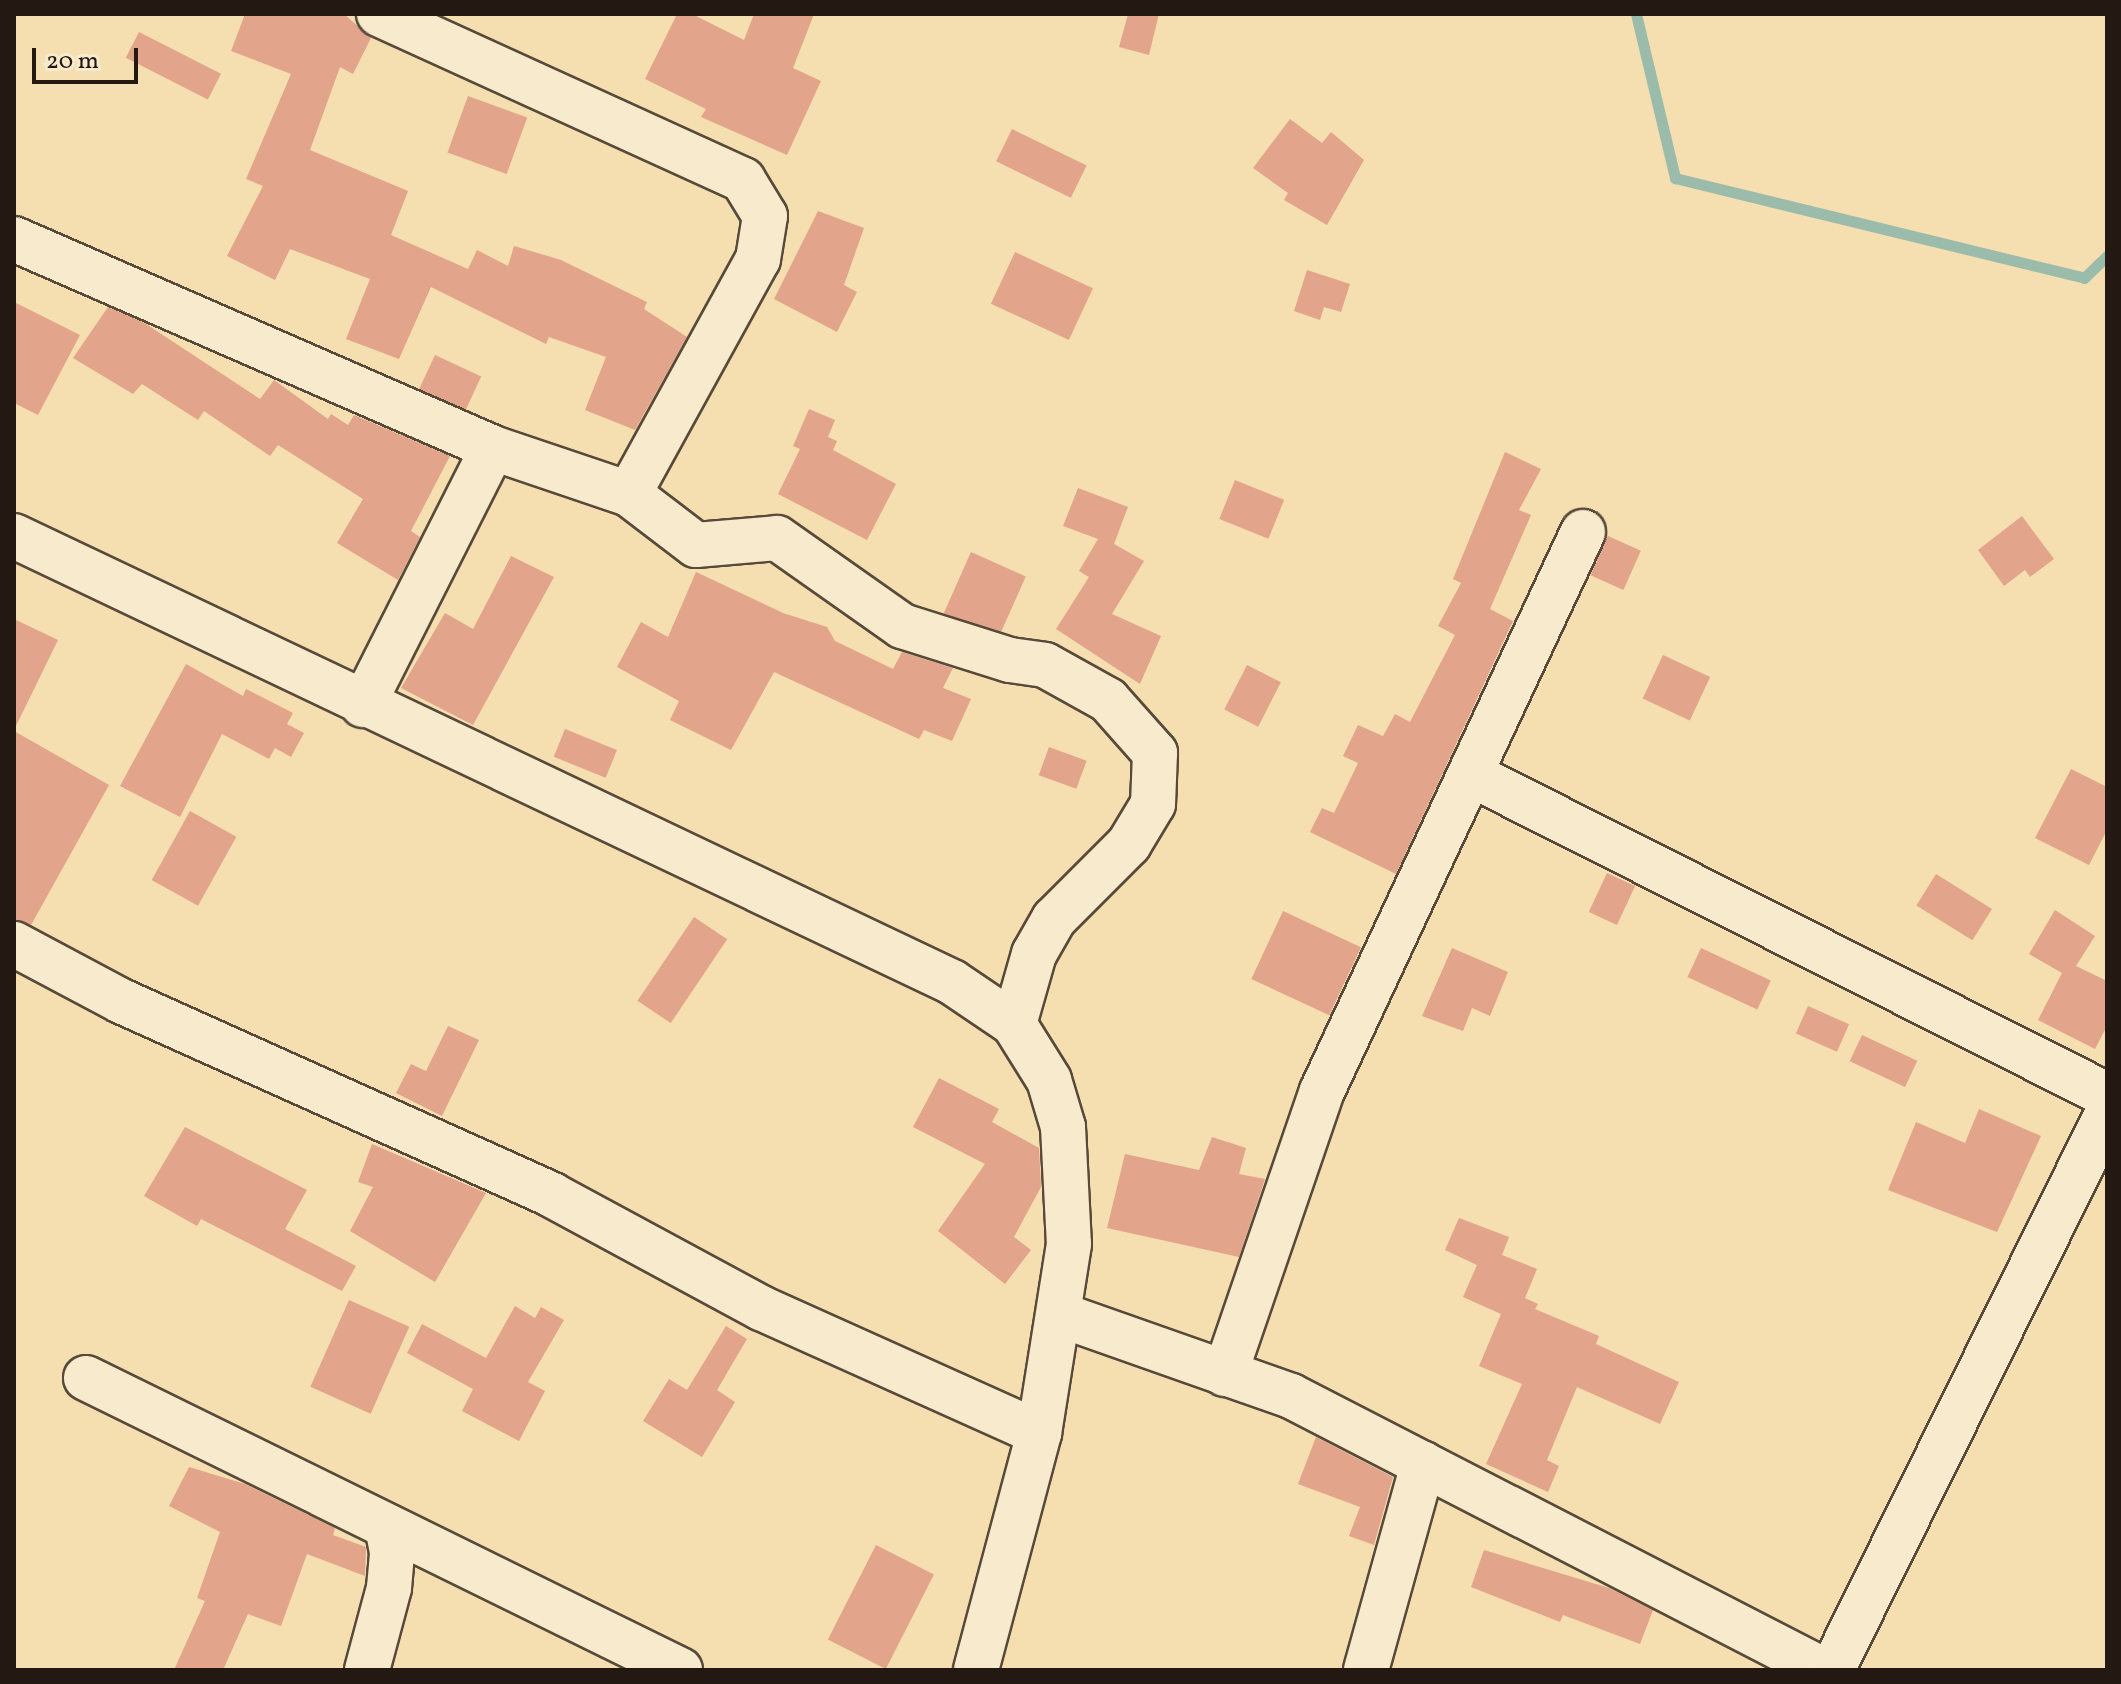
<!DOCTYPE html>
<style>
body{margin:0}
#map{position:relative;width:2121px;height:1684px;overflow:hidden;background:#f5deb0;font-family:Vollkorn,serif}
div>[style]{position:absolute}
.stream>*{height:11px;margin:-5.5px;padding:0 5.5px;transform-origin:5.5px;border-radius:5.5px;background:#9cbcab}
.building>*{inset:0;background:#e2a48a;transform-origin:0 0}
.roads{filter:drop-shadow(2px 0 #584a3a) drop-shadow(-2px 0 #584a3a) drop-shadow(0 2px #584a3a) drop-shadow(0 -2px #584a3a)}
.minor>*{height:44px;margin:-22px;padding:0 22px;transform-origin:22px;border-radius:22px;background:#f8eacc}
span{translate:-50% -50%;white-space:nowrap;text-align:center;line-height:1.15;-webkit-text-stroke:6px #f8eacc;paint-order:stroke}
.frame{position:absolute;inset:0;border:16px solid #231812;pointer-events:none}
.scale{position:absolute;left:32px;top:48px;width:106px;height:36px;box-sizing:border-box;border:4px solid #231812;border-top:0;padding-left:10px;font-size:24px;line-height:28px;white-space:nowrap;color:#231812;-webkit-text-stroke:6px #f8eacc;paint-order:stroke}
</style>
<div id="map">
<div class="stream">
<i style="left:1636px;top:14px;width:169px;rotate:76.6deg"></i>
<i style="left:1675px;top:178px;width:421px;rotate:13.7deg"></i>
<i style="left:2084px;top:278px;width:32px;rotate:-44deg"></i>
</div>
<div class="building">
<i style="clip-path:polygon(245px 14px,344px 14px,371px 38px,353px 74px,340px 67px,310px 150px,408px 191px,391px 235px,468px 269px,477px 250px,508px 266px,514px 246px,561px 260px,647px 302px,644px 309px,687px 337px,635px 430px,585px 410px,606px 357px,549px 337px,546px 344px,431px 287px,399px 359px,346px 339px,370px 279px,290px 249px,275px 280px,227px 256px,263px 186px,246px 179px,291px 74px,231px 51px)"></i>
<i style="clip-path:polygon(677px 14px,692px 14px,744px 40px,754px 14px,814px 14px,793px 68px,821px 81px,787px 155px,701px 117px,706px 109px,645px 79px)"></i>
<i style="clip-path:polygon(1128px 14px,1159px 14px,1149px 55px,1119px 47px)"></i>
<i style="left:139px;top:32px;width:92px;height:29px;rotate:27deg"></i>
<i style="left:468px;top:96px;width:63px;height:60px;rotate:20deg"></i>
<i style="clip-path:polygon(1290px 119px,1322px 143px,1331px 132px,1364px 160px,1327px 225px,1284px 200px,1288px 193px,1253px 168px)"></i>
<i style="left:1012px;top:129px;width:83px;height:36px;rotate:26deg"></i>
<i style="clip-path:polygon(818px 211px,864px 228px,844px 285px,857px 292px,837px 332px,774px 299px)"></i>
<i style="left:1015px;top:252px;width:86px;height:57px;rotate:25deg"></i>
<i style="clip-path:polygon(1307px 270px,1350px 284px,1341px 312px,1324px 307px,1320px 320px,1294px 311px)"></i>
<i style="clip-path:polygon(14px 302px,80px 335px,38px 415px,14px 403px)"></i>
<i style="clip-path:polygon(108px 307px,143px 322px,260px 399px,274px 380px,328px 419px,331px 414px,348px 425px,354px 415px,450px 456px,411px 531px,420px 537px,398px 580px,337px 543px,363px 499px,278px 445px,270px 456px,204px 411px,198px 420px,142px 384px,133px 394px,73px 358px)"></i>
<i style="left:435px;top:355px;width:51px;height:38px;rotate:25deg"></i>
<i style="clip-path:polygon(809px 409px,835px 420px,828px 437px,837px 441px,833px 450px,896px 484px,867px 540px,778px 494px,800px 449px,793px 446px)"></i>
<i style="clip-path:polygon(1505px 452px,1541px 469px,1519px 510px,1531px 515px,1490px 609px,1513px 621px,1396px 874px,1310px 832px,1322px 808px,1334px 813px,1358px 763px,1343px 756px,1358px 725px,1383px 736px,1395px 714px,1410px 722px,1455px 635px,1438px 626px,1461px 583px,1453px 579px)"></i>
<i style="left:1235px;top:480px;width:53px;height:42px;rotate:22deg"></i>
<i style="clip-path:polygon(1078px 488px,1128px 507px,1114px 544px,1144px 561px,1112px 614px,1161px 636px,1140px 684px,1056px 629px,1089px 577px,1079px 571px,1098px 539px,1063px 526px)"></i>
<i style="clip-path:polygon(2022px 516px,2054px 559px,2030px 577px,2025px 570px,2004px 586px,1978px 550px)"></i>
<i style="left:1608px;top:536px;width:36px;height:43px;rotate:24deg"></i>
<i style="left:971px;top:552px;width:60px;height:67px;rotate:24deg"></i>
<i style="clip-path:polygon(511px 556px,554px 577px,473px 725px,401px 688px,445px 613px,473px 629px)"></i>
<i style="clip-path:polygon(696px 572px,783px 613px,827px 627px,835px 641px,893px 669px,902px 652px,953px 668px,943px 688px,971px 699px,952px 741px,924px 730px,919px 739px,774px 672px,731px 750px,670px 720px,679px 701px,617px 667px,641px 622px,668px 637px)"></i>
<i style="clip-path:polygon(14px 619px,58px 640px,14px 730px)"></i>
<i style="left:1663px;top:655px;width:52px;height:48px;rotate:25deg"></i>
<i style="clip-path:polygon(186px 664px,243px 696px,246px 689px,293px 713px,287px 724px,304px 733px,291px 757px,275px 748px,269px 759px,222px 734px,180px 817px,120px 786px)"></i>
<i style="left:1247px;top:665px;width:38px;height:50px;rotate:27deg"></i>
<i style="left:565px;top:729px;width:56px;height:30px;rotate:22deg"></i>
<i style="clip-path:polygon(14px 731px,109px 785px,31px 925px,14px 919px)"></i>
<i style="left:1049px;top:747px;width:40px;height:30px;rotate:20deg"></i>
<i style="clip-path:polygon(2071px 769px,2107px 787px,2107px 830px,2089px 865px,2035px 838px)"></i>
<i style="left:190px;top:811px;width:53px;height:79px;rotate:29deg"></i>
<i style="left:1607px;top:873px;width:31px;height:43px;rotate:25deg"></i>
<i style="left:1936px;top:874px;width:66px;height:37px;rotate:32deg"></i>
<i style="clip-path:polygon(2055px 910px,2095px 936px,2076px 966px,2107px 981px,2107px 1026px,2095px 1049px,2038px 1020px,2062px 973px,2029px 954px)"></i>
<i style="left:1283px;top:911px;width:86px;height:75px;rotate:25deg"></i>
<i style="left:694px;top:917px;width:40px;height:101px;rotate:34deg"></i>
<i style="clip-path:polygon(1452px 948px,1508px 972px,1490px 1016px,1472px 1008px,1463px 1031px,1422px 1016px)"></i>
<i style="left:1701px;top:948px;width:77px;height:32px;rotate:25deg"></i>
<i style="left:1808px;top:1006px;width:45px;height:30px;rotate:24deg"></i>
<i style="clip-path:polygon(448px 1026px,479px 1040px,442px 1116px,396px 1093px,411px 1064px,426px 1071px)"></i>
<i style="left:1862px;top:1035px;width:61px;height:29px;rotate:25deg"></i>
<i style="clip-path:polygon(939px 1078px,999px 1109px,992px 1122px,1039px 1148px,1041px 1187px,1014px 1237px,1031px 1250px,1005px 1284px,938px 1231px,985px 1164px,913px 1127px)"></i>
<i style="clip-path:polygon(1979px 1109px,2041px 1136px,1997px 1232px,1888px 1190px,1916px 1122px,1965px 1143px)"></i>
<i style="clip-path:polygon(185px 1127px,307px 1190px,285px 1229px,356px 1266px,342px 1291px,201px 1219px,197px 1226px,144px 1196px)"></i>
<i style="clip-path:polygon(1212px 1137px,1246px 1148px,1239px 1174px,1265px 1179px,1239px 1257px,1107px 1228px,1125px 1154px,1199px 1170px)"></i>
<i style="clip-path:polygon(372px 1144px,486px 1193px,435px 1282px,350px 1231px,373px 1187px,358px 1182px)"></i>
<i style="clip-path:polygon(1459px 1218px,1509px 1237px,1502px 1255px,1537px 1269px,1525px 1298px,1538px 1304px,1535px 1309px,1599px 1336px,1596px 1344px,1679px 1382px,1660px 1424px,1577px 1387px,1547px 1460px,1559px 1466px,1548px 1492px,1486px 1464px,1522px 1384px,1479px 1366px,1501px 1314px,1463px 1297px,1477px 1265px,1445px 1250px)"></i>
<i style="left:349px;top:1300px;width:66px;height:95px;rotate:24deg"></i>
<i style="clip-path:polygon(515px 1306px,535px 1318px,541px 1307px,564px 1320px,528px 1382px,545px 1391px,519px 1441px,462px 1411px,473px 1389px,407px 1353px,422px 1324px,486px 1358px)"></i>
<i style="clip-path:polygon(726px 1326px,747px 1339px,717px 1390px,735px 1402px,702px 1457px,643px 1421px,669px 1379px,687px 1390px)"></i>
<i style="clip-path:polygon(1316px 1437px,1393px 1477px,1374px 1545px,1349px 1536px,1360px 1507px,1298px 1484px)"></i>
<i style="clip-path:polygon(189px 1467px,245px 1484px,335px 1528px,333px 1535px,366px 1547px,365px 1576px,307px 1554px,281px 1626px,248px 1614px,223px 1670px,174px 1670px,205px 1601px,197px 1598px,220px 1532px,169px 1506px)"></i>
<i style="left:876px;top:1545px;width:65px;height:106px;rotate:27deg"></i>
<i style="clip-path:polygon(1484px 1550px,1609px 1588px,1653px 1610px,1640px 1644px,1563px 1615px,1560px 1622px,1471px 1587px)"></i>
</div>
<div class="roads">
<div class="minor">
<i style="left:379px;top:14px;width:400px;rotate:24.5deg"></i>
<i style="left:743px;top:180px;width:42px;rotate:58.6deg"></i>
<i style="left:765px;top:216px;width:44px;rotate:99.2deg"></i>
<i style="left:758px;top:259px;width:268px;rotate:118.8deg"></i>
<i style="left:14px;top:239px;width:523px;rotate:23.57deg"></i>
<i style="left:493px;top:448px;width:144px;rotate:18.7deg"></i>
<i style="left:629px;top:494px;width:84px;rotate:37.3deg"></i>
<i style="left:696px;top:545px;width:81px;rotate:-4.9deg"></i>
<i style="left:777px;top:538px;width:153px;rotate:35.1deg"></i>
<i style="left:902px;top:626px;width:113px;rotate:17.5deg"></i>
<i style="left:1010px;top:660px;width:35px;rotate:8deg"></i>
<i style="left:1045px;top:665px;width:72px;rotate:29.1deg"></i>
<i style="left:1108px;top:700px;width:71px;rotate:48.4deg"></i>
<i style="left:1155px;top:753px;width:51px;rotate:92.2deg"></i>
<i style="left:1153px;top:804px;width:47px;rotate:121deg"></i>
<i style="left:1129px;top:844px;width:106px;rotate:135deg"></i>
<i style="left:1054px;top:919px;width:40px;rotate:119.7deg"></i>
<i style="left:1034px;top:954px;width:73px;rotate:105.9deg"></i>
<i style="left:14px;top:536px;width:1039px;rotate:25.43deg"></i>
<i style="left:952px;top:982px;width:75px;rotate:34.1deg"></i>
<i style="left:1014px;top:1024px;width:66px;rotate:58deg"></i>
<i style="left:1049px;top:1080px;width:49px;rotate:73.4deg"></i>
<i style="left:1063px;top:1127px;width:117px;rotate:87.1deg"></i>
<i style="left:1069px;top:1244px;width:191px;rotate:99deg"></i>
<i style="left:1039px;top:1433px;width:245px;rotate:104.9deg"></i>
<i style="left:363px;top:705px;width:288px;rotate:-63.2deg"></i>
<i style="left:1470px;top:774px;width:713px;rotate:26.74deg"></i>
<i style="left:14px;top:944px;width:121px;rotate:28deg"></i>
<i style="left:121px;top:1001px;width:473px;rotate:24.2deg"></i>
<i style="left:552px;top:1195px;width:238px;rotate:28.4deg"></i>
<i style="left:761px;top:1308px;width:305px;rotate:24.2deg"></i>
<i style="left:1061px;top:1315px;width:244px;rotate:19.4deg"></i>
<i style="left:1291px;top:1396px;width:598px;rotate:27.25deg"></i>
<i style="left:1225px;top:1374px;width:299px;rotate:-71.1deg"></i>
<i style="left:1322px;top:1091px;width:617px;rotate:-64.97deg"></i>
<i style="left:86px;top:1378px;width:662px;rotate:26.18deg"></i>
<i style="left:367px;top:1670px;width:85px;rotate:-75deg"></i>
<i style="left:389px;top:1588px;width:36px;rotate:-85deg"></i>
<i style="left:392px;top:1552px;width:26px;rotate:-101deg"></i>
<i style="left:1366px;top:1670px;width:214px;rotate:-74.5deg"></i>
<i style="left:1832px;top:1670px;width:620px;rotate:-63.68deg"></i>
</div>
</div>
<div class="frame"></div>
<div class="scale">20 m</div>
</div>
